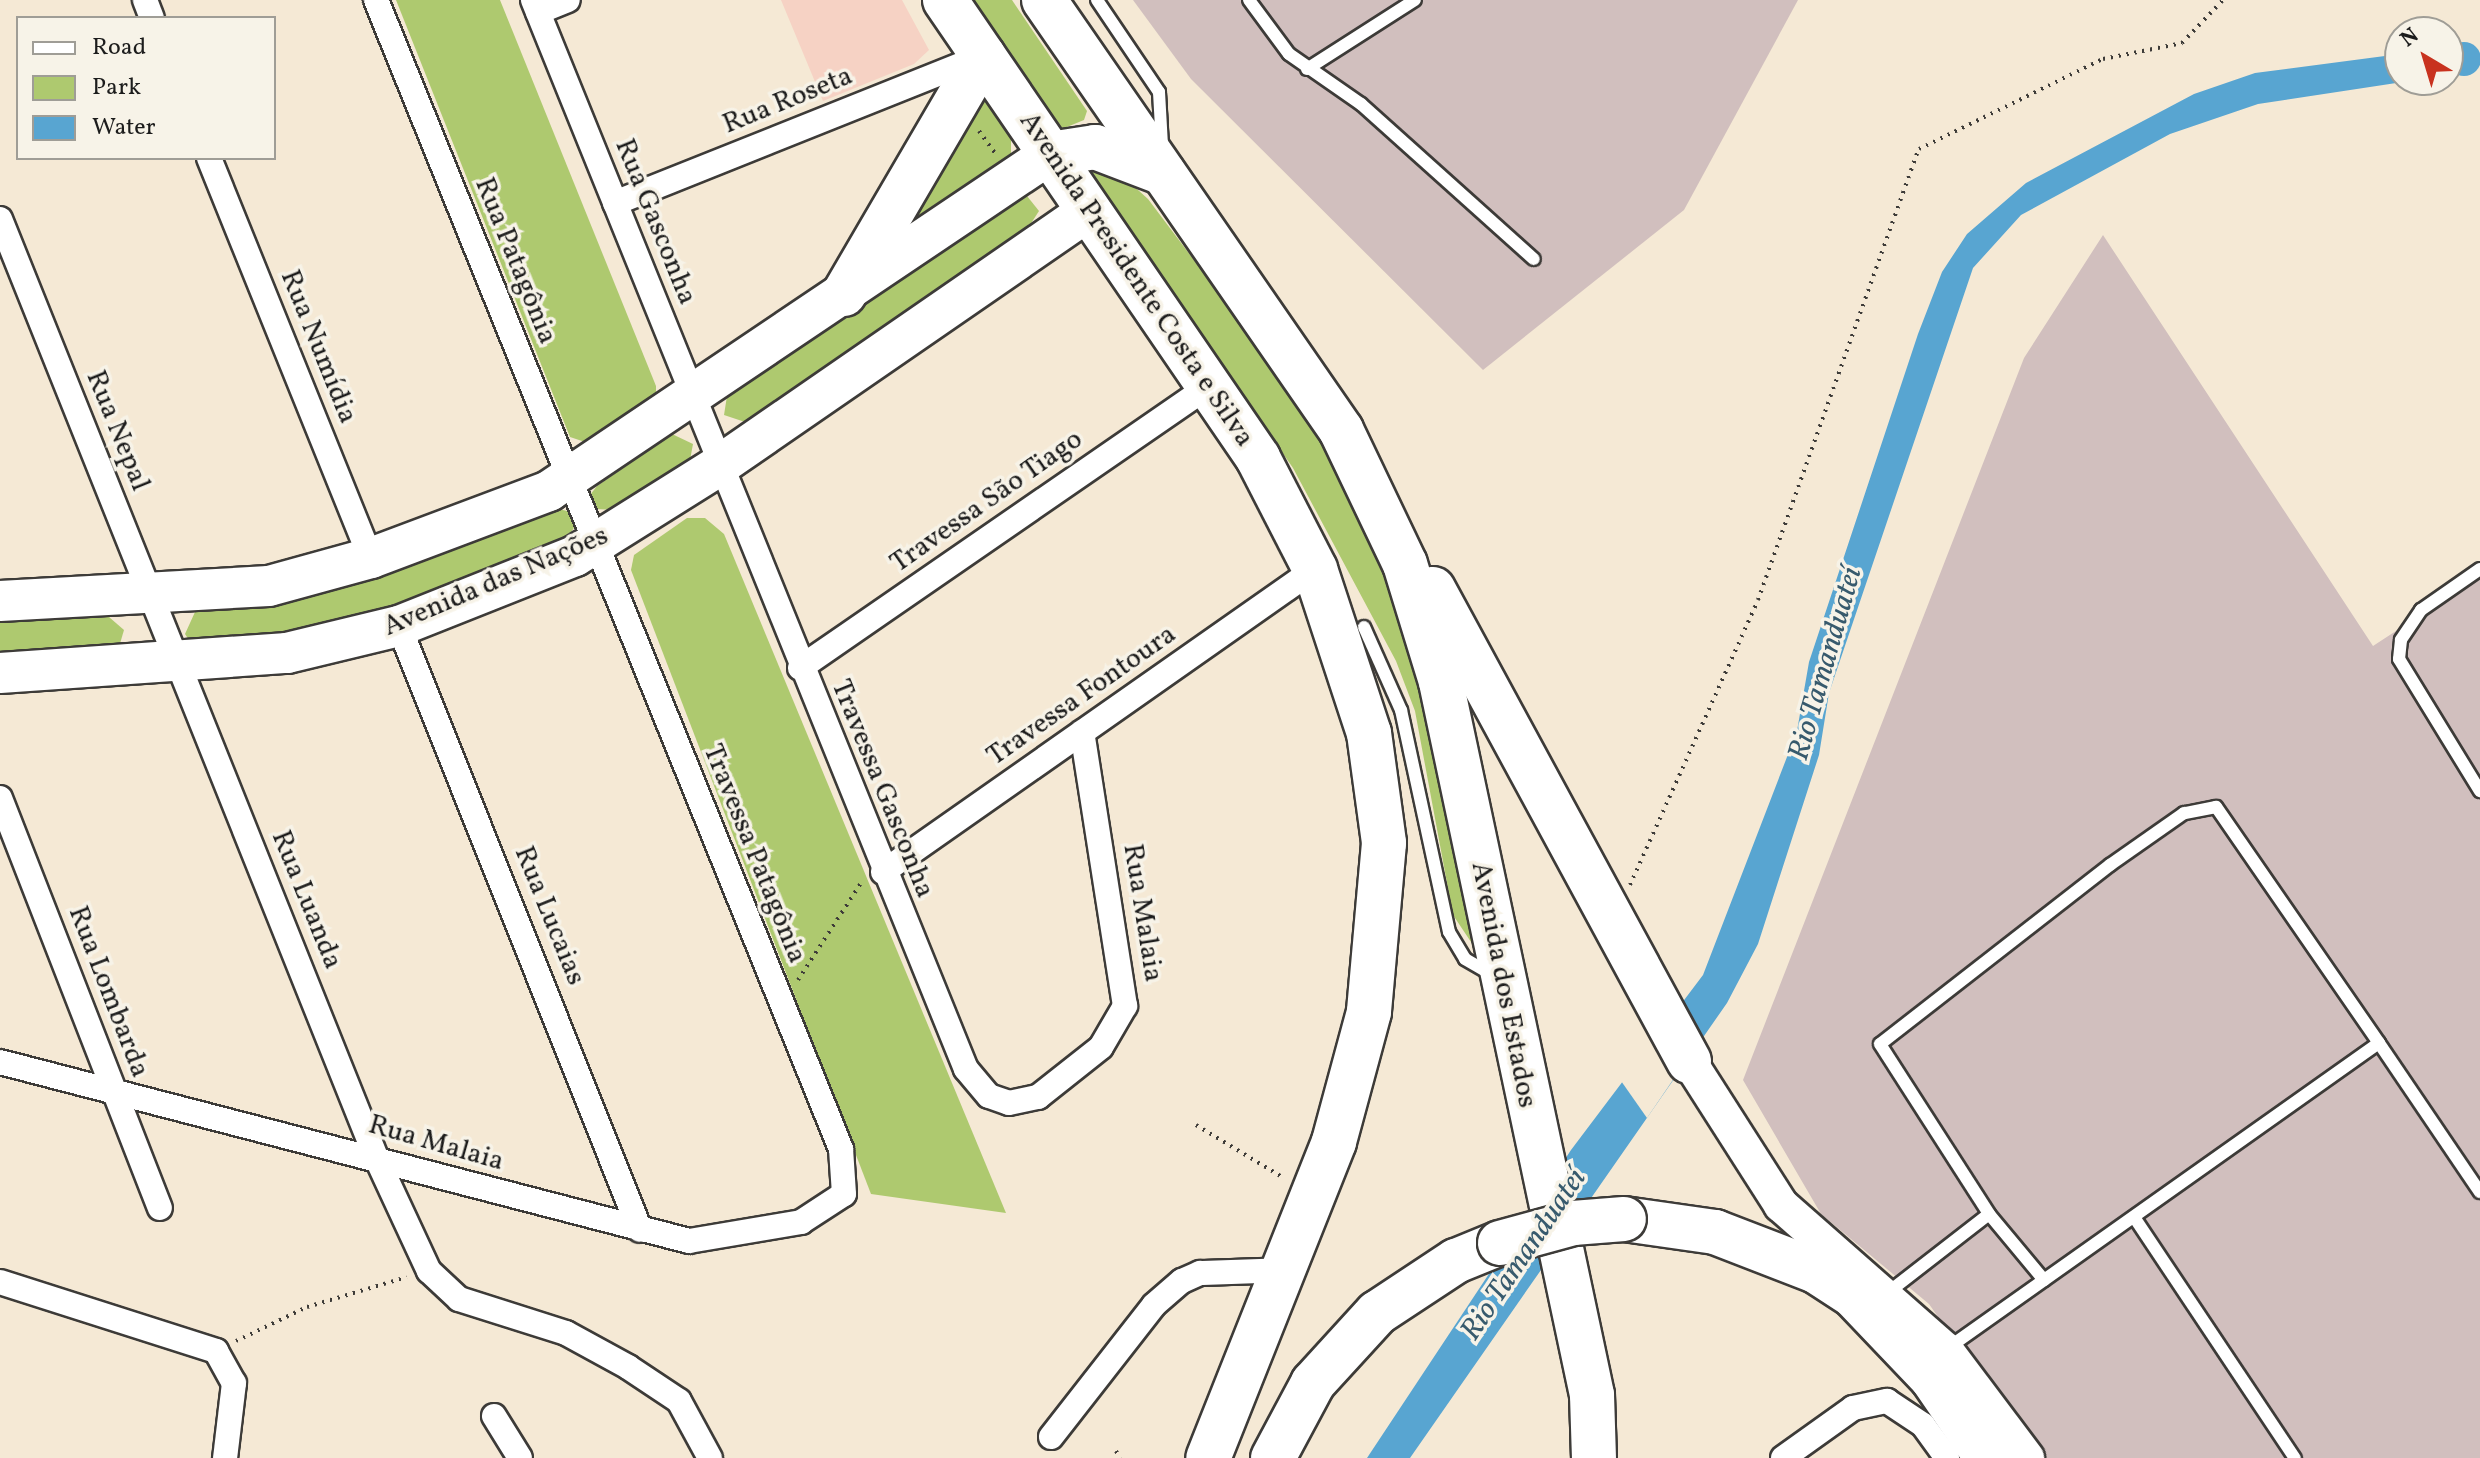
<!DOCTYPE html>
<meta charset="utf-8">
<style>
body{margin:0}
#map{position:relative;width:2480px;height:1458px;overflow:hidden;background:#f5e9d5;font-family:Vollkorn,serif}
div>[style]{position:absolute}
.built>*{inset:0;background:#f6d2c4}
.industrial>*{inset:0;background:#d1bfbe}
.green>*{inset:0;background:#aec96f}
.water>*{inset:0;background:#58a5d1}
.round{border-radius:50%}
.pier>*{inset:0;background:#f5e9d5}
.path>*{height:4px;margin-top:-2px;transform-origin:0;background:repeating-linear-gradient(90deg,#3d3b38 0 2px,transparent 0 8px)}
.roads{filter:drop-shadow(2px 0 #3d3b38) drop-shadow(-2px 0 #3d3b38) drop-shadow(0 2px #3d3b38) drop-shadow(0 -2px #3d3b38)}
.lane>*{height:12px;margin:-6px;padding:0 6px;transform-origin:6px;border-radius:6px;background:#fff}
.street>*{height:24px;margin:-12px;padding:0 12px;transform-origin:12px;border-radius:12px;background:#fff}
.secondary>*{height:34px;margin:-17px;padding:0 17px;transform-origin:17px;border-radius:17px;background:#fff}
.primary>*{height:40px;margin:-20px;padding:0 20px;transform-origin:20px;border-radius:20px;background:#fff}
.highway>*{height:44px;margin:-22px;padding:0 22px;transform-origin:22px;border-radius:22px;background:#fff}
.bridges{filter:drop-shadow(2px 0 #3d3b38) drop-shadow(-2px 0 #3d3b38) drop-shadow(0 2px #3d3b38) drop-shadow(0 -2px #3d3b38)}
.highway-bridge>*{height:44px;margin:-22px;padding:0 22px;transform-origin:22px;border-radius:22px;background:#fff}
span{translate:-50% -50%;white-space:nowrap;text-align:center;line-height:1.15;-webkit-text-stroke:7px #f7f3e8;paint-order:stroke}
.street-label{font-size:28px;color:#1c1c1c}
.water-label{font-size:30px;color:#375a6d;font-style:italic}
.legend{position:absolute;left:16px;top:16px;width:260px;height:144px;box-sizing:border-box;background:#f7f3e8;border:2px solid #9f9d96;margin:0;padding:10px 14px;list-style:none;font-size:24px;color:#1c1c1c}
.legend li{display:flex;align-items:center;gap:16px;height:40px}
.legend b{width:40px;border:2px solid #9f9d96}
.north{position:absolute;left:2384px;top:16px;width:80px;height:80px;box-sizing:border-box;background:#f7f3e8;border:2px solid #9f9d96;border-radius:50%;rotate:322deg;font-size:22px;font-weight:700;line-height:32px;text-align:center;color:#1c1c1c}
.north::after{content:'';display:block;margin:auto;width:28px;height:36px;background:#c8321e;clip-path:polygon(50% 0,100% 100%,50% 72%,0 100%)}
</style>
<div id="map">
<div class="built">
<i style="clip-path:polygon(781px 0,902px 0,929px 50px,914px 64px,823px 101px)"></i>
</div>
<div class="industrial">
<i style="clip-path:polygon(1133px 0,1798px 0,1684px 210px,1483px 370px,1191px 79px)"></i>
<i style="clip-path:polygon(2103px 235px,2373px 646px,2480px 576px,2480px 1458px,2037px 1458px,1929px 1304px,1821px 1214px,1743px 1080px,2024px 358px)"></i>
</div>
<div class="green">
<i style="clip-path:polygon(396px 0,500px 0,656px 386px,656px 397px,591px 444px,570px 437px)"></i>
<i style="clip-path:polygon(963px 0,1012px 0,1087px 111px,1084px 120px,1057px 131px)"></i>
<i style="clip-path:polygon(984px 95px,1011px 137px,1011px 154px,909px 222px)"></i>
<i style="clip-path:polygon(1085px 167px,1127px 180px,1148px 199px,1307px 410px,1403px 603px,1477px 951px,1453px 915px,1415px 711px,1396px 661px,1293px 468px)"></i>
<i style="clip-path:polygon(1027px 196px,1039px 211px,1028px 228px,745px 422px,724px 415px,727px 396px,1012px 198px)"></i>
<i style="clip-path:polygon(672px 434px,693px 444px,690px 460px,617px 510px,595px 509px,590px 495px,597px 486px)"></i>
<i style="clip-path:polygon(555px 508px,571px 512px,576px 524px,569px 536px,403px 603px,283px 635px,189px 640px,185px 634px,195px 612px,362px 582px)"></i>
<i style="clip-path:polygon(687px 518px,705px 518px,724px 534px,1006px 1213px,871px 1194px,631px 570px,634px 555px)"></i>
<i style="clip-path:polygon(109px 617px,124px 630px,119px 647px,0 655px,0 622px)"></i>
</div>
<div class="water">
<i class="round" style="left:2447px;top:42px;width:34px;height:34px"></i>
<i style="clip-path:polygon(2400px 54px,2400px 80px,2416px 80px,2258px 104px,2170px 134px,2021px 215px,1973px 268px,1829px 693px,1819px 755px,1758px 944px,1727px 1003px,1410px 1458px,1367px 1458px,1571px 1150px,1703px 975px,1797px 731px,1809px 662px,1918px 334px,1942px 272px,1967px 234px,2026px 183px,2194px 94px,2255px 73px)"></i>
</div>
<div class="pier">
<i style="clip-path:polygon(1673px 1005px,1696px 1046px,1647px 1118px,1619px 1078px)"></i>
</div>
<div class="path">
<i style="left:979px;top:131px;width:31px;rotate:54deg"></i>
<i style="left:1630px;top:885px;width:312px;rotate:-65.8deg"></i>
<i style="left:1758px;top:600px;width:479px;rotate:-70.4deg"></i>
<i style="left:1919px;top:149px;width:205px;rotate:-26.1deg"></i>
<i style="left:2103px;top:59px;width:81px;rotate:-11.4deg"></i>
<i style="left:2182px;top:43px;width:59px;rotate:-46.4deg"></i>
<i style="left:798px;top:980px;width:119px;rotate:-57deg"></i>
<i style="left:1196px;top:1125px;width:103px;rotate:31.1deg"></i>
<i style="left:236px;top:1341px;width:79px;rotate:-25.6deg"></i>
<i style="left:307px;top:1307px;width:104px;rotate:-16.7deg"></i>
<i style="left:1116px;top:1451px;width:8px;rotate:60deg"></i>
</div>
<div class="roads">
<div class="lane">
<i style="left:1097px;top:0;width:111px;rotate:56deg"></i>
<i style="left:1159px;top:92px;width:53px;rotate:86.8deg"></i>
<i style="left:1249px;top:0;width:67px;rotate:53.5deg"></i>
<i style="left:1289px;top:54px;width:88px;rotate:34.8deg"></i>
<i style="left:1361px;top:104px;width:232px;rotate:41.9deg"></i>
<i style="left:1307px;top:69px;width:128px;rotate:-32.6deg"></i>
<i style="left:2480px;top:569px;width:72px;rotate:145.2deg"></i>
<i style="left:2421px;top:610px;width:36px;rotate:124deg"></i>
<i style="left:2401px;top:640px;width:19px;rotate:96deg"></i>
<i style="left:2399px;top:659px;width:155px;rotate:58.5deg"></i>
<i style="left:1364px;top:627px;width:91px;rotate:66deg"></i>
<i style="left:1401px;top:710px;width:227px;rotate:77.8deg"></i>
<i style="left:1449px;top:932px;width:31px;rotate:59deg"></i>
<i style="left:1465px;top:959px;width:32px;rotate:30deg"></i>
<i style="left:2379px;top:1043px;width:180px;rotate:55.9deg"></i>
<i style="left:2134px;top:1217px;width:290px;rotate:56.3deg"></i>
<i style="left:1886px;top:1294px;width:130px;rotate:-37.8deg"></i>
<i style="left:1989px;top:1214px;width:86px;rotate:50.2deg"></i>
<i style="left:1948px;top:1348px;width:528px;rotate:-35.29deg"></i>
<i style="left:2379px;top:1043px;width:287px;rotate:-124.6deg"></i>
<i style="left:2216px;top:807px;width:33px;rotate:169deg"></i>
<i style="left:2184px;top:813px;width:90px;rotate:144.9deg"></i>
<i style="left:2110px;top:865px;width:291px;rotate:142.1deg"></i>
<i style="left:1880px;top:1044px;width:202px;rotate:57.3deg"></i>
</div>
<div class="street">
<i style="left:145px;top:0;width:19px;rotate:69deg"></i>
<i style="left:533px;top:0;width:1153px;rotate:67.95deg"></i>
<i style="left:966px;top:1069px;width:35px;rotate:50deg"></i>
<i style="left:989px;top:1096px;width:21px;rotate:19deg"></i>
<i style="left:1009px;top:1103px;width:30px;rotate:-12deg"></i>
<i style="left:1038px;top:1097px;width:80px;rotate:-38.4deg"></i>
<i style="left:1101px;top:1047px;width:48px;rotate:-59.7deg"></i>
<i style="left:1125px;top:1006px;width:277px;rotate:-98.9deg"></i>
<i style="left:538px;top:12px;width:32px;rotate:-22deg"></i>
<i style="left:209px;top:158px;width:432px;rotate:68deg"></i>
<i style="left:615px;top:203px;width:393px;rotate:-21.8deg"></i>
<i style="left:0;top:219px;width:1011px;rotate:68.16deg"></i>
<i style="left:376px;top:1157px;width:126px;rotate:65.1deg"></i>
<i style="left:429px;top:1271px;width:41px;rotate:43deg"></i>
<i style="left:459px;top:1299px;width:112px;rotate:17.6deg"></i>
<i style="left:566px;top:1333px;width:71px;rotate:28.7deg"></i>
<i style="left:628px;top:1367px;width:61px;rotate:33.7deg"></i>
<i style="left:679px;top:1401px;width:65px;rotate:61.5deg"></i>
<i style="left:399px;top:626px;width:650px;rotate:68.25deg"></i>
<i style="left:800px;top:668px;width:497px;rotate:-34.6deg"></i>
<i style="left:0;top:798px;width:440px;rotate:68.7deg"></i>
<i style="left:883px;top:872px;width:528px;rotate:-35.05deg"></i>
<i style="left:0;top:1062px;width:712px;rotate:14.56deg"></i>
<i style="left:689px;top:1241px;width:114px;rotate:-9.6deg"></i>
<i style="left:801px;top:1222px;width:51px;rotate:-33.1deg"></i>
<i style="left:844px;top:1194px;width:45px;rotate:-93.8deg"></i>
<i style="left:841px;top:1149px;width:1240px;rotate:-112.03deg"></i>
<i style="left:0;top:1282px;width:227px;rotate:17.7deg"></i>
<i style="left:216px;top:1351px;width:37px;rotate:61deg"></i>
<i style="left:234px;top:1383px;width:76px;rotate:96.8deg"></i>
<i style="left:494px;top:1416px;width:49px;rotate:58.2deg"></i>
<i style="left:1051px;top:1437px;width:167px;rotate:-52deg"></i>
<i style="left:1154px;top:1305px;width:37px;rotate:-41deg"></i>
<i style="left:1182px;top:1281px;width:20px;rotate:-24deg"></i>
<i style="left:1200px;top:1273px;width:84px;rotate:-2deg"></i>
<i style="left:1783px;top:1458px;width:86px;rotate:-35.5deg"></i>
<i style="left:1853px;top:1408px;width:35px;rotate:-12deg"></i>
<i style="left:1887px;top:1401px;width:43px;rotate:33.7deg"></i>
<i style="left:1923px;top:1425px;width:41px;rotate:54deg"></i>
</div>
<div class="secondary">
<i style="left:1689px;top:1061px;width:171px;rotate:57.4deg"></i>
<i style="left:1781px;top:1205px;width:220px;rotate:41.3deg"></i>
<i style="left:1946px;top:1350px;width:135px;rotate:53.1deg"></i>
</div>
<div class="primary">
<i style="left:0;top:601px;width:269px;rotate:-3.2deg"></i>
<i style="left:269px;top:586px;width:106px;rotate:-15.4deg"></i>
<i style="left:371px;top:558px;width:190px;rotate:-20.6deg"></i>
<i style="left:549px;top:491px;width:604px;rotate:-33.93deg"></i>
<i style="left:0;top:673px;width:288px;rotate:-4deg"></i>
<i style="left:287px;top:653px;width:115px;rotate:-13.6deg"></i>
<i style="left:399px;top:626px;width:189px;rotate:-21.7deg"></i>
<i style="left:575px;top:556px;width:168px;rotate:-32.1deg"></i>
<i style="left:717px;top:467px;width:452px;rotate:-34.6deg"></i>
</div>
<div class="highway">
<i style="left:945px;top:0;width:555px;rotate:55.65deg"></i>
<i style="left:1258px;top:458px;width:125px;rotate:62.8deg"></i>
<i style="left:1315px;top:569px;width:173px;rotate:71.8deg"></i>
<i style="left:1369px;top:733px;width:111px;rotate:82.2deg"></i>
<i style="left:1384px;top:843px;width:170px;rotate:95.1deg"></i>
<i style="left:1369px;top:1012px;width:135px;rotate:105.1deg"></i>
<i style="left:1334px;top:1142px;width:340px;rotate:111.7deg"></i>
<i style="left:1044px;top:0;width:523px;rotate:55.37deg"></i>
<i style="left:1341px;top:430px;width:148px;rotate:64.5deg"></i>
<i style="left:1405px;top:564px;width:123px;rotate:73deg"></i>
<i style="left:1441px;top:682px;width:729px;rotate:78.04deg"></i>
<i style="left:1592px;top:1395px;width:63px;rotate:88.2deg"></i>
<i style="left:1050px;top:154px;width:46px;rotate:-8.8deg"></i>
<i style="left:1095px;top:147px;width:73px;rotate:20.9deg"></i>
<i style="left:844px;top:294px;width:276px;rotate:-59.7deg"></i>
<i style="left:1433px;top:589px;width:537px;rotate:61.53deg"></i>
<i style="left:1624px;top:1219px;width:92px;rotate:8.1deg"></i>
<i style="left:1715px;top:1232px;width:108px;rotate:21.1deg"></i>
<i style="left:1816px;top:1271px;width:44px;rotate:33deg"></i>
<i style="left:1853px;top:1295px;width:115px;rotate:46.4deg"></i>
<i style="left:1932px;top:1378px;width:97px;rotate:55.5deg"></i>
<i style="left:1273px;top:1458px;width:85px;rotate:-61.9deg"></i>
<i style="left:1313px;top:1383px;width:95px;rotate:-47.6deg"></i>
<i style="left:1377px;top:1313px;width:95px;rotate:-33.4deg"></i>
<i style="left:1456px;top:1261px;width:48px;rotate:-22.2deg"></i>
</div>
</div>
<div class="bridges">
<div class="highway-bridge">
<i style="left:1500px;top:1243px;width:76px;rotate:-15.3deg"></i>
<i style="left:1573px;top:1223px;width:51px;rotate:-4.5deg"></i>
</div>
</div>
<div class="street-label">
<span style="left:788px;top:101px;rotate:-22deg">Rua Roseta</span>
<span style="left:655px;top:222px;rotate:68deg">Rua Gasconha</span>
<span style="left:515px;top:261px;rotate:68deg">Rua Patagônia</span>
<span style="left:1136px;top:280px;rotate:56deg">Avenida Presidente Costa e Silva</span>
<span style="left:318px;top:347px;rotate:68deg">Rua Numídia</span>
<span style="left:117px;top:431px;rotate:68deg">Rua Nepal</span>
<span style="left:987px;top:502px;rotate:-35deg">Travessa São Tiago</span>
<span style="left:496px;top:582px;rotate:-23deg">Avenida das Nações</span>
<span style="left:1082px;top:696px;rotate:-35deg">Travessa Fontoura</span>
<span style="left:882px;top:789px;rotate:68deg">Travessa Gasconha</span>
<span style="left:754px;top:854px;rotate:68deg">Travessa Patagônia</span>
<span style="left:306px;top:900px;rotate:68deg">Rua Luanda</span>
<span style="left:1142px;top:913px;rotate:81deg">Rua Malaia</span>
<span style="left:549px;top:916px;rotate:68deg">Rua Lucaias</span>
<span style="left:1503px;top:985px;rotate:79deg">Avenida dos Estados</span>
<span style="left:108px;top:992px;rotate:69deg">Rua Lombarda</span>
<span style="left:436px;top:1144px;rotate:16deg">Rua Malaia</span>
</div>
<div class="water-label">
<span style="left:1826px;top:664px;rotate:-74deg">Rio Tamanduateí</span>
<span style="left:1524px;top:1255px;rotate:-56deg">Rio Tamanduateí</span>
</div>
<ul class="legend">
<li><b style="height:10px;background:#fff"></b>Road</li>
<li><b style="height:22px;background:#aec96f"></b>Park</li>
<li><b style="height:22px;background:#58a5d1"></b>Water</li>
</ul>
<div class="north">N</div>
</div>
